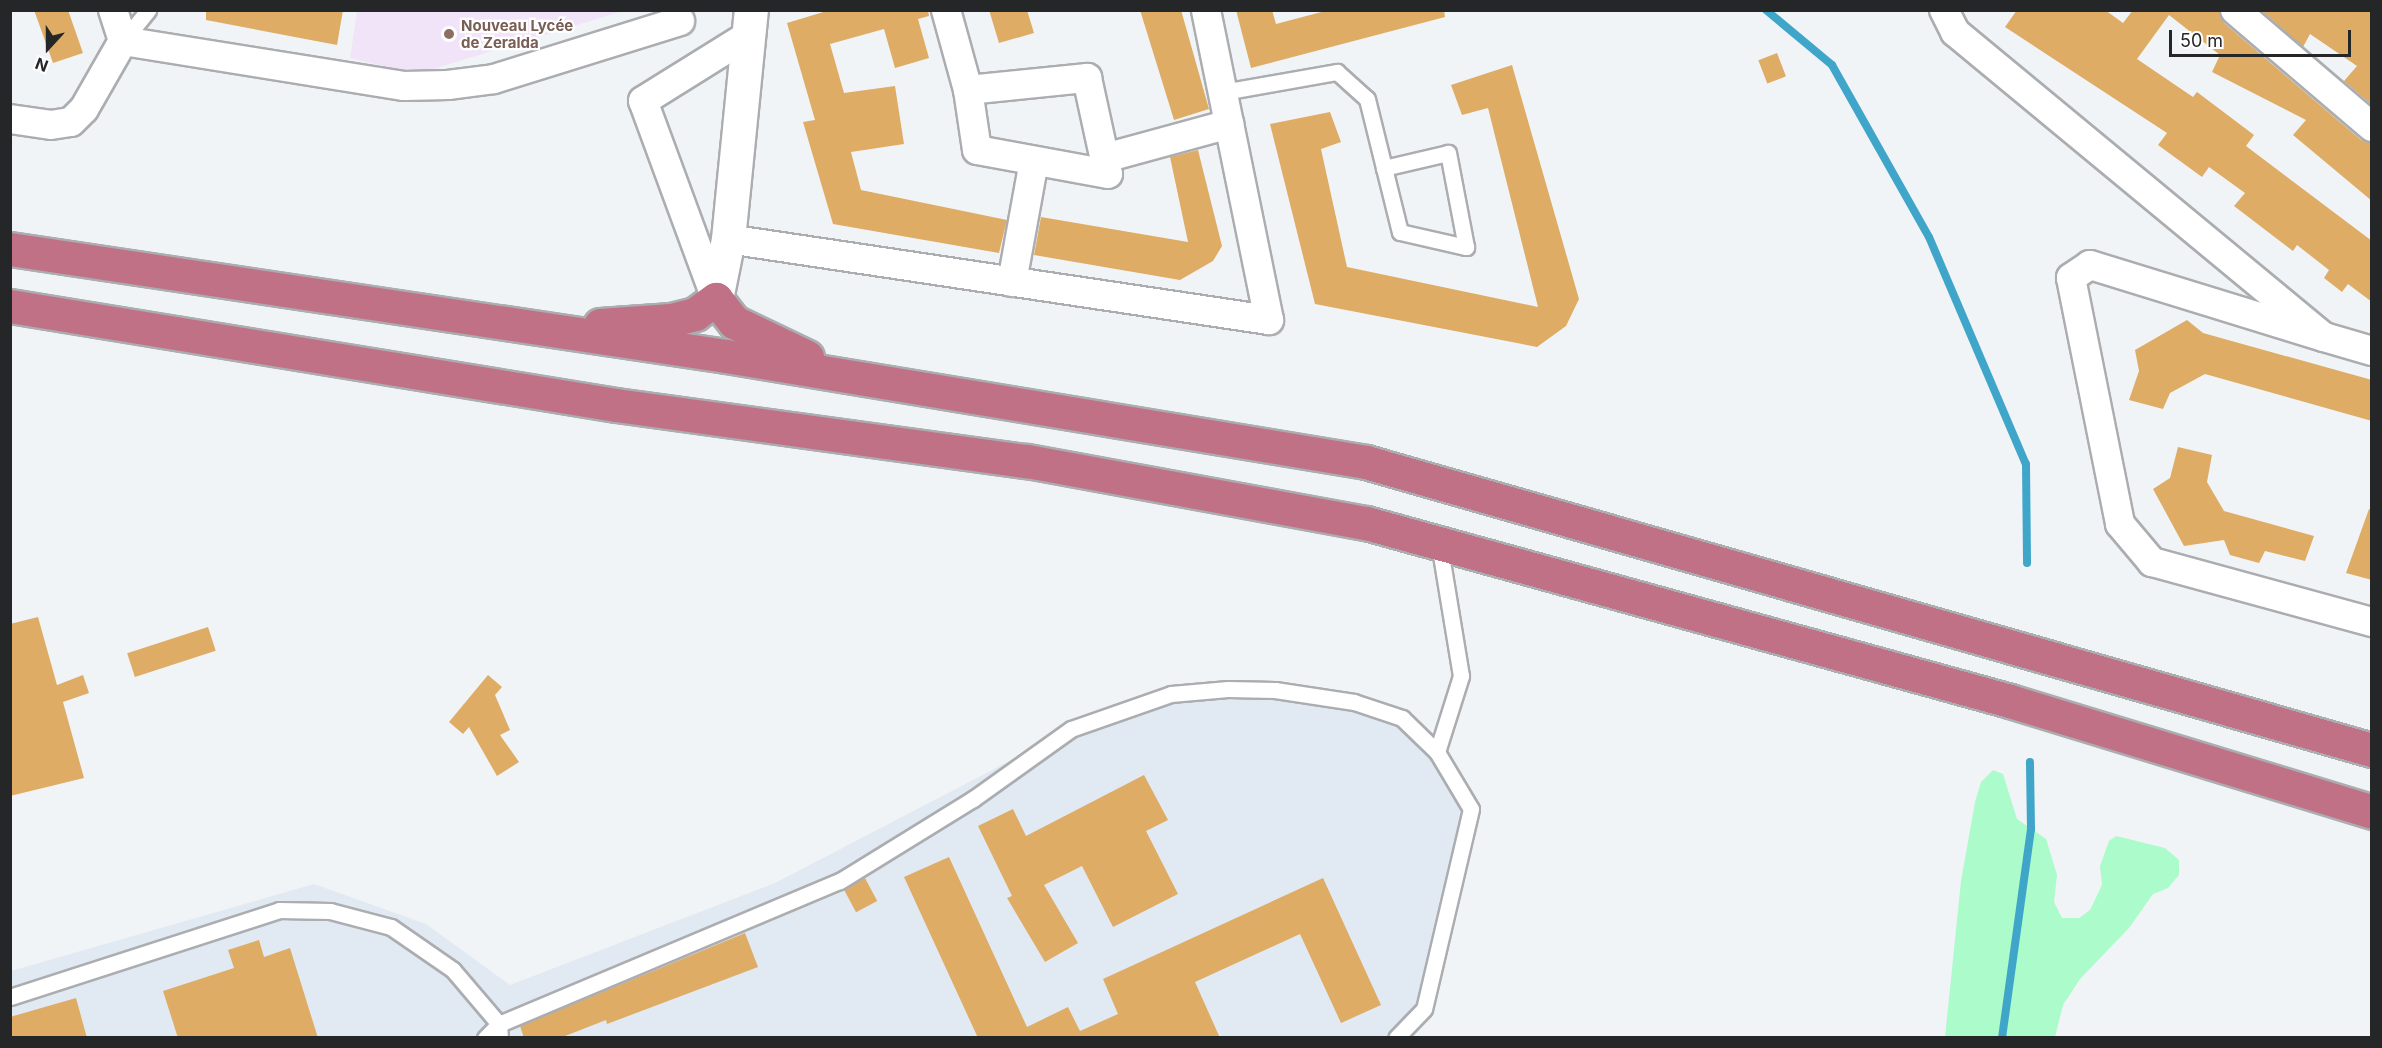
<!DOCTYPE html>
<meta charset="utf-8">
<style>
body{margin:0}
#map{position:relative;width:2382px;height:1048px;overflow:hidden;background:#f1f4f7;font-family:Inter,sans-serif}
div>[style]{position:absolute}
.built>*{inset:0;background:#e1e9f2}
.education>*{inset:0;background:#f2e4f8}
.green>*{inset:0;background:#abfbcb}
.stream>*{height:8px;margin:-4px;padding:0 4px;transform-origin:4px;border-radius:4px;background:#3fa6ca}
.building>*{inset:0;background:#deac65;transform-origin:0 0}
.roads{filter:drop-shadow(2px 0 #abadb0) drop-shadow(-2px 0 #abadb0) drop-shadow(0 2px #abadb0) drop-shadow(0 -2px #abadb0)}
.lane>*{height:15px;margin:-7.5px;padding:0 7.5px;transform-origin:7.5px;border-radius:7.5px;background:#fff}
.street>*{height:28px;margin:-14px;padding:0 14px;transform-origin:14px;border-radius:14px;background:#fff}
.secondary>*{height:33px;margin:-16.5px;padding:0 16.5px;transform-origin:16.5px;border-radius:16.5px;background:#fff}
.highway>*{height:33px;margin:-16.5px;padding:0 16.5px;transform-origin:16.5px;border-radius:16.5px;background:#c17186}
.dots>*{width:16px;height:16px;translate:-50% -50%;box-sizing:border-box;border:3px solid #fff;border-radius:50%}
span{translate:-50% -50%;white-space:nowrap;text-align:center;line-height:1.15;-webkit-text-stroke:4.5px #fff;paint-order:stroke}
.education-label{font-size:15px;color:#785e54;font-weight:700}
.left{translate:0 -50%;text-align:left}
.frame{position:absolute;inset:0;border:12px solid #252627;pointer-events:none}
.north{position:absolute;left:18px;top:18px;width:60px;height:60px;-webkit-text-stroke:4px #fff;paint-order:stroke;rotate:201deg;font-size:16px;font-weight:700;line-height:24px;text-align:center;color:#252627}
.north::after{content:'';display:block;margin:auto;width:21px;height:27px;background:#252627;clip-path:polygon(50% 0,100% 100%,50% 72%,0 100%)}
.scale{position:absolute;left:2169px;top:30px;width:182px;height:27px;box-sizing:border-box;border:3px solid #252627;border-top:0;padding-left:8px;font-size:18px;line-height:21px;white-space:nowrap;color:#252627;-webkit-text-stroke:4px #fff;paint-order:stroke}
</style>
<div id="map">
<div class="built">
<i style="clip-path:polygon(1275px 690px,1402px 718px,1437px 752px,1471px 809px,1424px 1009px,1396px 1037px,11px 1038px,11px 971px,314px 884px,426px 924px,510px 985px,775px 883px,1071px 729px,1171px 694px)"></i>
</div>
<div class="education">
<i style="clip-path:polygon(357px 11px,623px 11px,417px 74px,350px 58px)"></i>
</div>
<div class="green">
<i style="clip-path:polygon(1993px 770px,2003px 774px,2017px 819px,2046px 839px,2057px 875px,2054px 902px,2062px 918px,2079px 918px,2090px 910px,2102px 885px,2100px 866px,2109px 841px,2116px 836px,2165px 848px,2179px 860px,2179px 875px,2168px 888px,2153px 894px,2129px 928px,2080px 979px,2063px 1005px,2055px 1037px,1945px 1037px,1961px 881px,1975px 802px,1981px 782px)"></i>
</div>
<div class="stream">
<i style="left:1766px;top:10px;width:86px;rotate:39.8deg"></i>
<i style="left:1832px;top:65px;width:197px;rotate:60.6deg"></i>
<i style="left:1929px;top:237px;width:247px;rotate:66.9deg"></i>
<i style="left:2026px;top:464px;width:99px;rotate:89.4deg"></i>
<i style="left:2002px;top:1038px;width:211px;rotate:-82.1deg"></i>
<i style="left:2031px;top:829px;width:67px;rotate:-90.9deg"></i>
</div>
<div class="building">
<i style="clip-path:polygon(34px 10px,68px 10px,83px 53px,53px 63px)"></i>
<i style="clip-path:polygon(206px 10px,343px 10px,337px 45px,206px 20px)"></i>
<i style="clip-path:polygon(830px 10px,928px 10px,929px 16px,918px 19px,929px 58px,895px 68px,884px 29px,830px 44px,844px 93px,895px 86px,904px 144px,851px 152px,861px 190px,1007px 220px,999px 253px,833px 224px,803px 122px,815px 120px,787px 23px)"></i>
<i style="clip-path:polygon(989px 10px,1027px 10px,1034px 33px,999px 43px)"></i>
<i style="clip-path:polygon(1140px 10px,1181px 10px,1209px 109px,1174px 120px)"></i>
<i style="clip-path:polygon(1236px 10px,1272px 10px,1276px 24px,1329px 10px,1444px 10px,1445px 17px,1251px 68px)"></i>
<i style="clip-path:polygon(2017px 10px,2105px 10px,2123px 23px,2133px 10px,2219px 10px,2224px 23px,2361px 140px,2372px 143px,2372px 201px,2293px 135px,2306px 120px,2212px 72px,2220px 55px,2169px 15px,2137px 59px,2193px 97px,2197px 92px,2254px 135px,2246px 146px,2372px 241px,2372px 302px,2348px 284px,2342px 292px,2324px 278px,2329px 270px,2297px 245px,2293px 251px,2234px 206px,2245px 193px,2209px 167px,2202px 177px,2158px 145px,2167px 133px,2005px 27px)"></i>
<i style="clip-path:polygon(2261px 10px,2372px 10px,2372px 105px,2344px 81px,2357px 66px,2310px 34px,2303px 47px)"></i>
<i style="left:1777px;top:53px;width:25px;height:20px;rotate:69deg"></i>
<i style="clip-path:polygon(1512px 65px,1579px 299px,1566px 326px,1537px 347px,1315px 304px,1270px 124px,1330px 112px,1341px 142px,1321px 149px,1347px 267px,1538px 307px,1488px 108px,1462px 115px,1451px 85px)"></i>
<i style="clip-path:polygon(1198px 150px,1222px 246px,1213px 261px,1180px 280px,1034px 255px,1041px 217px,1188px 242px,1170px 157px)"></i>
<i style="clip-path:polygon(2187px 320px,2203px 333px,2372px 380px,2372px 421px,2205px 374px,2170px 393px,2163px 409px,2129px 400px,2139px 371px,2135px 350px)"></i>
<i style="clip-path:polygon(2178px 447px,2212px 455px,2207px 482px,2224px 511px,2314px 536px,2305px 561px,2265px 551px,2259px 563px,2230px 555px,2224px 540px,2184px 546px,2153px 489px,2170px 478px)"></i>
<i style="clip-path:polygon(2369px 509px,2372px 510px,2372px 580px,2346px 573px)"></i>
<i style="clip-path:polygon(38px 617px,57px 685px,83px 675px,89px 693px,63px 702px,84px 778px,10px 796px,10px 624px)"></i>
<i style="left:208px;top:627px;width:25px;height:85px;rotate:72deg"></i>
<i style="clip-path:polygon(488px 675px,502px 687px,495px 695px,510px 730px,500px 735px,519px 762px,497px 776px,469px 727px,463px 734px,449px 722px)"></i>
<i style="clip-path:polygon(1144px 775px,1168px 820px,1146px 831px,1178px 894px,1113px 927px,1082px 866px,1044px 885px,1078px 943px,1045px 962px,1007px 898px,1012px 896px,978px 826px,1013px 809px,1026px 836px)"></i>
<i style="clip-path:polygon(949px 857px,1027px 1027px,1068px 1007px,1080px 1031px,1118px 1014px,1103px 979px,1323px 878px,1381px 1005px,1341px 1023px,1300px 934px,1195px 982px,1220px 1038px,978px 1038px,904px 877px)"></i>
<i style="left:865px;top:878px;width:26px;height:24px;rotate:62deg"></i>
<i style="clip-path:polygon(745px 933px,758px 967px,607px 1024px,606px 1020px,560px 1038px,524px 1038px,520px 1026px)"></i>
<i style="clip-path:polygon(259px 940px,264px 957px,290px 948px,318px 1038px,178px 1038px,163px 991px,234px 968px,228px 950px)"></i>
<i style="clip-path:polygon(76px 998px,87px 1038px,10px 1038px,10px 1017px)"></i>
</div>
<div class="roads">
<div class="lane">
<i style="left:123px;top:41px;width:40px;rotate:-51deg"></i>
<i style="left:1223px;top:92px;width:116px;rotate:-10deg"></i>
<i style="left:1337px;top:72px;width:40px;rotate:42deg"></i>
<i style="left:1367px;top:99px;width:137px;rotate:76.1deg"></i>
<i style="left:1400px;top:232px;width:68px;rotate:12.8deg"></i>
<i style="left:1466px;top:247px;width:96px;rotate:-100.8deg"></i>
<i style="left:1448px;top:153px;width:66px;rotate:166.8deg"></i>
<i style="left:1437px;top:752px;width:80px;rotate:-72.5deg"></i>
<i style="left:1461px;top:676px;width:135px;rotate:-99.4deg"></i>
<i style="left:10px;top:997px;width:283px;rotate:-17.9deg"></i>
<i style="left:279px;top:910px;width:51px;rotate:1.1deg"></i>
<i style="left:330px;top:911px;width:63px;rotate:14.7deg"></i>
<i style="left:391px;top:927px;width:75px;rotate:34.7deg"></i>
<i style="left:453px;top:970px;width:71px;rotate:49.6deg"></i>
<i style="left:499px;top:1024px;width:14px;rotate:86deg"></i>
<i style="left:485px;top:1038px;width:20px;rotate:-45deg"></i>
<i style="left:499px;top:1024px;width:370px;rotate:-22.8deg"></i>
<i style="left:840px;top:881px;width:156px;rotate:-31.7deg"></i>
<i style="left:973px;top:799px;width:120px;rotate:-35.5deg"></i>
<i style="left:1071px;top:729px;width:106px;rotate:-19.3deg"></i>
<i style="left:1171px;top:694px;width:57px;rotate:-5deg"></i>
<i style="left:1228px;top:689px;width:47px;rotate:1.2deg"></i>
<i style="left:1275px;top:690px;width:80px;rotate:8.6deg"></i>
<i style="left:1354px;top:702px;width:51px;rotate:18.4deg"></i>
<i style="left:1402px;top:718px;width:49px;rotate:44.2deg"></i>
<i style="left:1437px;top:752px;width:66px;rotate:59.2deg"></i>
<i style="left:1471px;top:809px;width:205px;rotate:103.2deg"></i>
<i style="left:1424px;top:1009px;width:40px;rotate:134deg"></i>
</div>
<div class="street">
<i style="left:113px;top:10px;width:33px;rotate:72deg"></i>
<i style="left:946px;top:10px;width:83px;rotate:74.6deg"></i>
<i style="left:1944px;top:10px;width:25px;rotate:63deg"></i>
<i style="left:1955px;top:32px;width:479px;rotate:39.6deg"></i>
<i style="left:2324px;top:337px;width:50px;rotate:16.3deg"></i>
<i style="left:2235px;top:10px;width:180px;rotate:40.5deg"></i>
<i style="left:1087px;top:78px;width:98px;rotate:77.7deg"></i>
<i style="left:1108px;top:174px;width:133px;rotate:-169.6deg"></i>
<i style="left:977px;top:150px;width:61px;rotate:-98.5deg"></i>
<i style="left:968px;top:90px;width:120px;rotate:-5.8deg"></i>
<i style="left:10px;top:119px;width:41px;rotate:8.3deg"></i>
<i style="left:51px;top:125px;width:20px;rotate:-9deg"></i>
<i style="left:71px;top:122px;width:18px;rotate:-45deg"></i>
<i style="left:84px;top:109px;width:78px;rotate:-60.2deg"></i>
<i style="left:123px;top:41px;width:285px;rotate:9.1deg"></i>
<i style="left:404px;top:86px;width:44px;rotate:-1.3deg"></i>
<i style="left:448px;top:85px;width:46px;rotate:-7.4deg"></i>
<i style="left:494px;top:79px;width:195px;rotate:-17.3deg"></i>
<i style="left:1105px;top:158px;width:129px;rotate:-15.3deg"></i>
<i style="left:728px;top:239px;width:547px;rotate:8.52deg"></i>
<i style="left:1269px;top:320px;width:316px;rotate:-101.5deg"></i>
<i style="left:1012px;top:282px;width:123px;rotate:-79.7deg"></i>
<i style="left:716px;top:299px;width:211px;rotate:-110.2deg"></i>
<i style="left:643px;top:101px;width:125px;rotate:-31.9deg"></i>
<i style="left:2324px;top:337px;width:245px;rotate:-162.9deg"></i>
<i style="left:2090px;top:265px;width:23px;rotate:146deg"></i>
<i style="left:2071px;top:278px;width:251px;rotate:78.7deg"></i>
<i style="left:2120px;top:524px;width:50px;rotate:49.9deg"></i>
<i style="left:2152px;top:562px;width:228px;rotate:15.3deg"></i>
</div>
<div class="secondary">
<i style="left:716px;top:299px;width:61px;rotate:-78.7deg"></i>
<i style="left:728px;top:239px;width:230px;rotate:-84.3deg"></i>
</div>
<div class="highway">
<i style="left:10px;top:249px;width:724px;rotate:8.5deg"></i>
<i style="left:726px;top:356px;width:649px;rotate:9.4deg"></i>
<i style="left:1366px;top:462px;width:1046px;rotate:15.98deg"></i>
<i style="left:10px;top:306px;width:614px;rotate:9.28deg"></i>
<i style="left:616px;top:405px;width:415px;rotate:7.8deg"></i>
<i style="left:1027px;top:461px;width:345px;rotate:10.4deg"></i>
<i style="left:1366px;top:523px;width:668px;rotate:15.45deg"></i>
<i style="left:2010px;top:701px;width:379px;rotate:17deg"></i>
<i style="left:600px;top:325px;width:71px;rotate:-4deg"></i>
<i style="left:671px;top:320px;width:25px;rotate:-14deg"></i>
<i style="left:695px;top:314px;width:26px;rotate:-36deg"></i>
<i style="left:716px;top:299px;width:29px;rotate:52deg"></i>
<i style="left:734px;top:322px;width:81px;rotate:25.6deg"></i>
</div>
</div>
<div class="dots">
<i style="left:449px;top:34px;background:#8d6e63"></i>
</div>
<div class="education-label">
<span class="left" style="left:461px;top:34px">Nouveau Lycée<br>de Zeralda</span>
</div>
<div class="frame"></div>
<div class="north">N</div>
<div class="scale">50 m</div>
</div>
